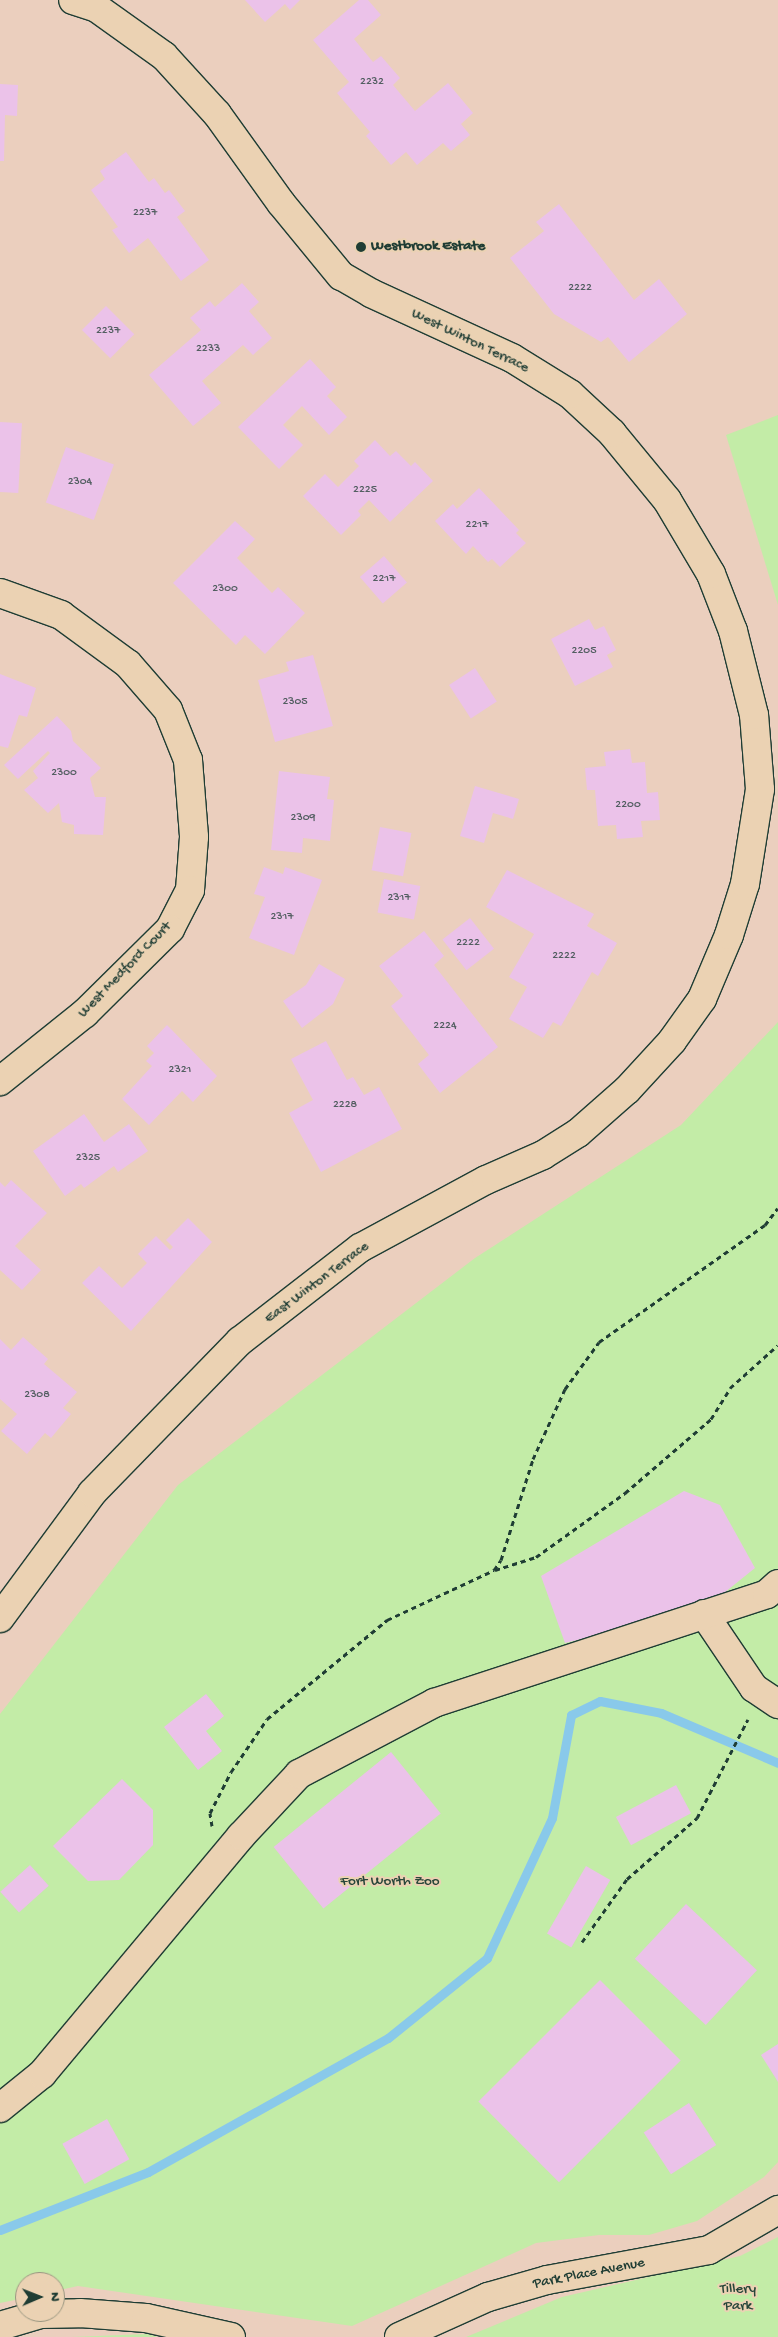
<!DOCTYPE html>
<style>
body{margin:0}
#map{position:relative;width:778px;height:2337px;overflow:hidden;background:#ebcfbe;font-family:"Gochi Hand",sans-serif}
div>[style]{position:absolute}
.green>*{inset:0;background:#c3eca7}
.stream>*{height:9px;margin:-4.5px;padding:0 4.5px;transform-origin:4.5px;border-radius:4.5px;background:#89c9ea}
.building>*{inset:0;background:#ebc2e9;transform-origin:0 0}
.path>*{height:3px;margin-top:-1.5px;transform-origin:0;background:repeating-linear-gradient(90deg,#1f3d34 0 5px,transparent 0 9px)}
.roads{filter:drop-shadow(1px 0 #1f3d34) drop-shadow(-1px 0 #1f3d34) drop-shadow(0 1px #1f3d34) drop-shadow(0 -1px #1f3d34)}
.minor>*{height:28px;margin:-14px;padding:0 14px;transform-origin:14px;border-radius:14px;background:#ebd2b3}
.dots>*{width:14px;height:14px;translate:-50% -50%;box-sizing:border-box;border:2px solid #ebd2b3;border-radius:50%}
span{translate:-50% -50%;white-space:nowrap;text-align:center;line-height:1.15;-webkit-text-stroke:4px #ebd2b3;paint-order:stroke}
.number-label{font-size:12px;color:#525e61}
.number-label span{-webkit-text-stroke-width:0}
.poi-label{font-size:15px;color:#1f3d34;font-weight:700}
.left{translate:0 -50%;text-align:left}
.street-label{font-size:15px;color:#1f3d34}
.park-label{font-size:15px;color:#27463a}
.north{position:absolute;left:15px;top:2272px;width:50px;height:50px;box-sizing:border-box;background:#ebd2b3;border:1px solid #999680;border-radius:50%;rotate:89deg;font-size:14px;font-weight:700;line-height:20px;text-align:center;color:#1f3d34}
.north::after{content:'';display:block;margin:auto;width:18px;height:22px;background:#1f3d34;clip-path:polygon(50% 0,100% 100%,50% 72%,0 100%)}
</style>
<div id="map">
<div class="green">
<i style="clip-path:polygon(778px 415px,778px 605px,726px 435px)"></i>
<i style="clip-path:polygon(778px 1022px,778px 2162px,764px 2177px,697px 2221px,649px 2235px,599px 2235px,536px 2243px,352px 2326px,78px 2286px,55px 2291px,55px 2282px,25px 2282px,25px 2298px,0 2303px,0 1714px,178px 1485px,475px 1258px,681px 1125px)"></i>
<i style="clip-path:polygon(778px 2237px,778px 2337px,466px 2337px,562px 2297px,740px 2256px)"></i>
<i style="clip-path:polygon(147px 2334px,158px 2337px,71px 2337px)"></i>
</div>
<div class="stream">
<i style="left:0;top:2230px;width:159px;rotate:-21.4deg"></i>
<i style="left:148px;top:2172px;width:275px;rotate:-29.2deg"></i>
<i style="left:388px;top:2038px;width:127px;rotate:-38.9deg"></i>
<i style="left:487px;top:1958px;width:154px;rotate:-65.1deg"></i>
<i style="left:552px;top:1818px;width:105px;rotate:-79.5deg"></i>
<i style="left:571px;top:1715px;width:32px;rotate:-26deg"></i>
<i style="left:600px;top:1701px;width:62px;rotate:11.1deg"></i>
<i style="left:661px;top:1713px;width:127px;rotate:23.1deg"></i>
</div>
<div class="building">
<i style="clip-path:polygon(245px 0,300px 0,290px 10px,285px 4px,265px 22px)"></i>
<i style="clip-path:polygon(359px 0,368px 0,381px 15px,354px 39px,373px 62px,381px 56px,400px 78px,393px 85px,415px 111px,448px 83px,473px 113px,461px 124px,470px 135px,451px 151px,443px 143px,417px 165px,406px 152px,391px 165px,366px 136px,370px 132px,337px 93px,349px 82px,313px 40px)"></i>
<i style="clip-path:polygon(0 84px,18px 85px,17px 116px,5px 115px,4px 161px,0 161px)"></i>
<i style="clip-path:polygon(126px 152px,149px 182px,154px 178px,165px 193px,169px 190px,185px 211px,177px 217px,209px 260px,181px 281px,148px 238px,129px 253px,112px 230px,118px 227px,91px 190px,105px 179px,100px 171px)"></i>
<i style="clip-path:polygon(559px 204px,634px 300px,659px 279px,687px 314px,629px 362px,608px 337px,601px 342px,554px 314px,510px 258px,544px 231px,536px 222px)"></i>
<i style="clip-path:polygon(242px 283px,259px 302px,249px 311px,272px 338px,253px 355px,243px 345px,202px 381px,221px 403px,193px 426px,149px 375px,201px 330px,190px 318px,210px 301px,215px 307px)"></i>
<i style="left:106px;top:306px;width:40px;height:34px;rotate:45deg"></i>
<i style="clip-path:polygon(310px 359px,336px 387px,327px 396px,347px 417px,329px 435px,302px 406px,283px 425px,303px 445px,279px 469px,238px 427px)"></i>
<i style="left:0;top:422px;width:22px;height:70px;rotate:3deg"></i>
<i style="clip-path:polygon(375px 440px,390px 456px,396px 451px,411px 466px,415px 462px,433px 481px,390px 522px,369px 500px,358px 511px,361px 515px,341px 535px,303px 496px,325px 474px,338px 487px,359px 466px,354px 461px)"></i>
<i style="left:66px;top:447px;width:51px;height:59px;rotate:20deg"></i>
<i style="clip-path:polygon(479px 488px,519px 530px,516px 533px,526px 543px,500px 567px,492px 559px,488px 562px,473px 546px,466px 554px,435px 521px,453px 504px,457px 509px)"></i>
<i style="clip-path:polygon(235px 521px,255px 539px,237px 558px,272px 593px,278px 587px,305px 613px,265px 654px,245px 635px,236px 645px,173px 583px)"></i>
<i style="left:384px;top:556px;width:35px;height:32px;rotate:49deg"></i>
<i style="clip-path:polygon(589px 619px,595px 630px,604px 626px,616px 650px,607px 655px,613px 667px,575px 686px,551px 639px)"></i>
<i style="clip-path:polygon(313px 655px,333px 726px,275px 742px,258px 680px,289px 671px,286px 662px)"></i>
<i style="left:475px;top:668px;width:40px;height:31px;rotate:57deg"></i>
<i style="clip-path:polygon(0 674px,36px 688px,27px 717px,19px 715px,8px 748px,0 746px)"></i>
<i style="clip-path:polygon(57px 716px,71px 731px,73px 741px,101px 768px,90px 778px,95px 797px,106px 797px,103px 835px,74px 834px,74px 825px,62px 822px,59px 803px,48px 813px,24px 790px,38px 778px,33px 771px,50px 753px,48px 751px,18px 779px,4px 765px)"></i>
<i style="clip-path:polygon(630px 749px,632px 763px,645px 762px,647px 793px,658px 792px,660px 820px,641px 821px,643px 837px,617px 839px,616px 825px,598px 826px,595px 790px,587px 790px,585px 768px,606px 766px,604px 752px)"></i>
<i style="clip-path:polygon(279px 771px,330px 777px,327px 799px,334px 800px,330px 841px,303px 838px,302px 853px,271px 850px)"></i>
<i style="clip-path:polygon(475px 786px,519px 799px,513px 819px,493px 813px,484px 843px,460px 836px)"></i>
<i style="left:380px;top:827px;width:32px;height:44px;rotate:11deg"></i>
<i style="clip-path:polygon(264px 867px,283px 874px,285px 867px,322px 880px,294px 955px,249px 938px,265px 897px,254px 894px)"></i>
<i style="clip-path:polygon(507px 870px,594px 914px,587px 926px,617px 943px,598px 976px,592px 972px,561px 1026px,553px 1022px,543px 1038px,509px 1019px,527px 987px,509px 977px,534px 934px,486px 907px)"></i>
<i style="left:384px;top:879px;width:37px;height:34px;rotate:11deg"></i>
<i style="left:470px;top:918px;width:39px;height:35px;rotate:52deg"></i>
<i style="clip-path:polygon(424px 931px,444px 956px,434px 965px,498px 1047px,440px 1093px,418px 1064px,429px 1055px,391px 1006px,403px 996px,379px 966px)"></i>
<i style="clip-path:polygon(319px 964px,345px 979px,333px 1004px,302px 1028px,283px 1001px,306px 985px)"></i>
<i style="clip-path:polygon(167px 1025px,217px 1076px,193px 1102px,182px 1091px,149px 1125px,122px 1099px,152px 1066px,146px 1061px,154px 1053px,147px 1046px)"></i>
<i style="clip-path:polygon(326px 1041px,347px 1080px,353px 1077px,364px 1095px,379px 1087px,402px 1129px,321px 1172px,289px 1113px,313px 1100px,291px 1059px)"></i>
<i style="clip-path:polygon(84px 1114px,104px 1142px,129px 1124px,148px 1151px,118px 1172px,114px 1166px,84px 1188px,81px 1184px,65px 1196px,33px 1151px)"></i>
<i style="clip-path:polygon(11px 1180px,47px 1213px,15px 1246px,41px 1270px,22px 1290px,0 1270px,0 1182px,5px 1187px)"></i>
<i style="clip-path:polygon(188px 1218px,212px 1242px,131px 1331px,82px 1283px,99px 1266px,122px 1288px,147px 1263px,138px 1254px,156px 1236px,170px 1250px,173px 1247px,166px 1240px)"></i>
<i style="clip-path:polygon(23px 1337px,48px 1359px,44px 1364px,77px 1392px,63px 1408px,71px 1414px,51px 1438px,45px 1433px,27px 1454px,1px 1431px,17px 1414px,0 1399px,0 1339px,11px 1350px)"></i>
<i style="clip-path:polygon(684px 1491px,720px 1505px,755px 1568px,714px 1601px,668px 1618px,565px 1643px,541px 1576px)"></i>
<i style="clip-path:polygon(206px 1694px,224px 1716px,206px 1731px,222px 1751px,198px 1770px,164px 1727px)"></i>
<i style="left:391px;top:1752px;width:79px;height:151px;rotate:51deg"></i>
<i style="clip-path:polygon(122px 1779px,153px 1810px,153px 1845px,119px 1880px,88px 1881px,53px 1846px)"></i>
<i style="left:676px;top:1785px;width:32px;height:68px;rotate:62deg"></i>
<i style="left:30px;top:1865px;width:28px;height:40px;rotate:48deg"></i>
<i style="left:586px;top:1866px;width:28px;height:78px;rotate:30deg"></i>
<i style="left:686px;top:1904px;width:97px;height:75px;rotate:43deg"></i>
<i style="left:600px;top:1980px;width:114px;height:172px;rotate:45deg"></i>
<i style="clip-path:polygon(778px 2044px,778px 2082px,761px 2055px)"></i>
<i style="left:689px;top:2103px;width:50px;height:54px;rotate:57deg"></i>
<i style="left:107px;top:2119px;width:46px;height:51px;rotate:61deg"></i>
</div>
<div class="path">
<i style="left:495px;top:1570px;width:43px;rotate:-17.6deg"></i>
<i style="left:536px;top:1557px;width:110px;rotate:-35.7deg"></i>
<i style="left:625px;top:1493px;width:113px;rotate:-40.7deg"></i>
<i style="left:711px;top:1419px;width:36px;rotate:-58deg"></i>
<i style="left:730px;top:1388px;width:64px;rotate:-41.9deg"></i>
<i style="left:212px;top:1826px;width:13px;rotate:-99deg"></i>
<i style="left:210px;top:1813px;width:46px;rotate:-62.9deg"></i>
<i style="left:231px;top:1772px;width:64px;rotate:-55.8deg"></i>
<i style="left:267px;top:1719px;width:156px;rotate:-39.5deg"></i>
<i style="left:387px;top:1620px;width:118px;rotate:-25deg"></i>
<i style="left:494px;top:1570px;width:12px;rotate:-55deg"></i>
<i style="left:501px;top:1560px;width:106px;rotate:-72.4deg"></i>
<i style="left:533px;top:1459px;width:77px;rotate:-65.4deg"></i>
<i style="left:565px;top:1389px;width:58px;rotate:-54.1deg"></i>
<i style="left:599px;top:1342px;width:203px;rotate:-35.2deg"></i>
<i style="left:765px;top:1225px;width:21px;rotate:-53deg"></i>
<i style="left:582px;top:1942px;width:77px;rotate:-54.5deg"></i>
<i style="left:627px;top:1879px;width:93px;rotate:-41.1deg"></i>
<i style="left:697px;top:1818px;width:111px;rotate:-62.7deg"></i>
</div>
<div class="roads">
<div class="minor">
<i style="left:0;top:593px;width:65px;rotate:19.8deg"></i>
<i style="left:61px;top:615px;width:83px;rotate:36.2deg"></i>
<i style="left:128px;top:664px;width:61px;rotate:49deg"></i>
<i style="left:168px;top:710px;width:54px;rotate:68.2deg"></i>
<i style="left:188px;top:760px;width:77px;rotate:85.5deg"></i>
<i style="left:194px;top:837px;width:53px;rotate:94.3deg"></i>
<i style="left:190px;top:890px;width:44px;rotate:117.1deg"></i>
<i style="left:170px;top:929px;width:120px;rotate:135.3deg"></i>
<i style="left:85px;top:1013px;width:109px;rotate:141.3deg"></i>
<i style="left:704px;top:1614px;width:89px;rotate:56deg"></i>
<i style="left:754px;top:1688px;width:29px;rotate:34deg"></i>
<i style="left:0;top:1618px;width:155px;rotate:-53.6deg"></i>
<i style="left:92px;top:1493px;width:212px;rotate:-45.8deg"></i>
<i style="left:240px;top:1341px;width:152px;rotate:-37.8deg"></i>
<i style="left:360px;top:1248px;width:143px;rotate:-28.4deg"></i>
<i style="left:486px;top:1180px;width:62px;rotate:-23.7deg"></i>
<i style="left:543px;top:1155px;width:41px;rotate:-32.2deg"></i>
<i style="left:578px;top:1133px;width:65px;rotate:-41.3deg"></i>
<i style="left:627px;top:1090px;width:67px;rotate:-47.4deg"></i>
<i style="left:672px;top:1041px;width:52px;rotate:-54.5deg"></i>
<i style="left:702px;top:999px;width:69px;rotate:-67.1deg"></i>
<i style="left:729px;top:935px;width:53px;rotate:-72.6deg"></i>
<i style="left:745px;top:884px;width:96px;rotate:-81deg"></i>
<i style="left:760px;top:789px;width:74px;rotate:-94.6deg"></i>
<i style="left:754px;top:715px;width:87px;rotate:-104deg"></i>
<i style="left:733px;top:631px;width:61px;rotate:-111.1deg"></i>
<i style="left:711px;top:574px;width:86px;rotate:-120.7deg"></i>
<i style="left:667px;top:500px;width:87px;rotate:-129.4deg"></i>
<i style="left:612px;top:433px;width:57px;rotate:-137.1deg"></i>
<i style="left:570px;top:394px;width:68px;rotate:-148.2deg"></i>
<i style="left:512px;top:358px;width:155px;rotate:-155.3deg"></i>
<i style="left:371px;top:293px;width:34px;rotate:-150deg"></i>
<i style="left:341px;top:276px;width:94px;rotate:-129.4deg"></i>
<i style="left:281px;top:203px;width:110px;rotate:-125.7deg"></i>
<i style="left:217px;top:114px;width:79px;rotate:-132.4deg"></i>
<i style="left:164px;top:56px;width:82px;rotate:-144.4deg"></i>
<i style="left:97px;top:8px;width:25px;rotate:-162deg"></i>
<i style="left:0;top:2108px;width:54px;rotate:-39deg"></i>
<i style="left:42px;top:2074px;width:310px;rotate:-50.1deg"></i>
<i style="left:241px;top:1836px;width:85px;rotate:-46.9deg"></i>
<i style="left:299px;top:1774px;width:153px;rotate:-27.7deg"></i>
<i style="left:434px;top:1703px;width:350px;rotate:-18.1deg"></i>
<i style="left:767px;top:1594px;width:15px;rotate:-42deg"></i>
<i style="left:0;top:2326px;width:43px;rotate:-16.3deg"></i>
<i style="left:41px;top:2314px;width:39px;rotate:-1deg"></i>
<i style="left:80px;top:2313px;width:66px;rotate:4.3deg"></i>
<i style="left:146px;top:2318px;width:87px;rotate:12.6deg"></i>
<i style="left:399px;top:2337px;width:98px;rotate:-24.2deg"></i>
<i style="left:488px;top:2297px;width:61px;rotate:-16.1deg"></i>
<i style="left:547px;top:2280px;width:165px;rotate:-10.5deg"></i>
<i style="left:709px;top:2250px;width:80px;rotate:-30.1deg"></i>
</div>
</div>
<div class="dots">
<i style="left:361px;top:247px;background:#1f3d34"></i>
</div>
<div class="number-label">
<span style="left:372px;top:83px">2232</span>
<span style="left:145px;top:214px">2237</span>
<span style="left:580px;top:289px">2222</span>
<span style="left:108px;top:332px">2237</span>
<span style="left:208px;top:350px">2233</span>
<span style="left:80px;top:483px">2304</span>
<span style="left:365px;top:491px">2225</span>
<span style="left:477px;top:526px">2217</span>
<span style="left:384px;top:580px">2217</span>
<span style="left:225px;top:590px">2300</span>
<span style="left:584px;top:652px">2205</span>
<span style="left:295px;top:703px">2305</span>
<span style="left:64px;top:774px">2300</span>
<span style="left:628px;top:806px">2200</span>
<span style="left:303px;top:819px">2309</span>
<span style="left:399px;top:899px">2317</span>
<span style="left:282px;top:918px">2317</span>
<span style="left:468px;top:944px">2222</span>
<span style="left:564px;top:957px">2222</span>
<span style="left:445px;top:1027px">2224</span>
<span style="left:180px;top:1071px">2321</span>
<span style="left:345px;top:1106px">2228</span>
<span style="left:88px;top:1159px">2325</span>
<span style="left:37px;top:1396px">2308</span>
</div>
<div class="poi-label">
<span class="left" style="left:371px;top:247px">Westbrook Estate</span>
</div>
<div class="street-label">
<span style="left:470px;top:341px;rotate:26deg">West Winton Terrace</span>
<span style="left:125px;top:970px;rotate:-46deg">West Medford Court</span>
<span style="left:317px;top:1283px;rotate:-37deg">East Winton Terrace</span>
<span style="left:589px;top:2274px;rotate:-11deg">Park Place Avenue</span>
</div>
<div class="park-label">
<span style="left:390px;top:1882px">Fort Worth Zoo</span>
<span style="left:738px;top:2298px">Tillery<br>Park</span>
</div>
<div class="north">N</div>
</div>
